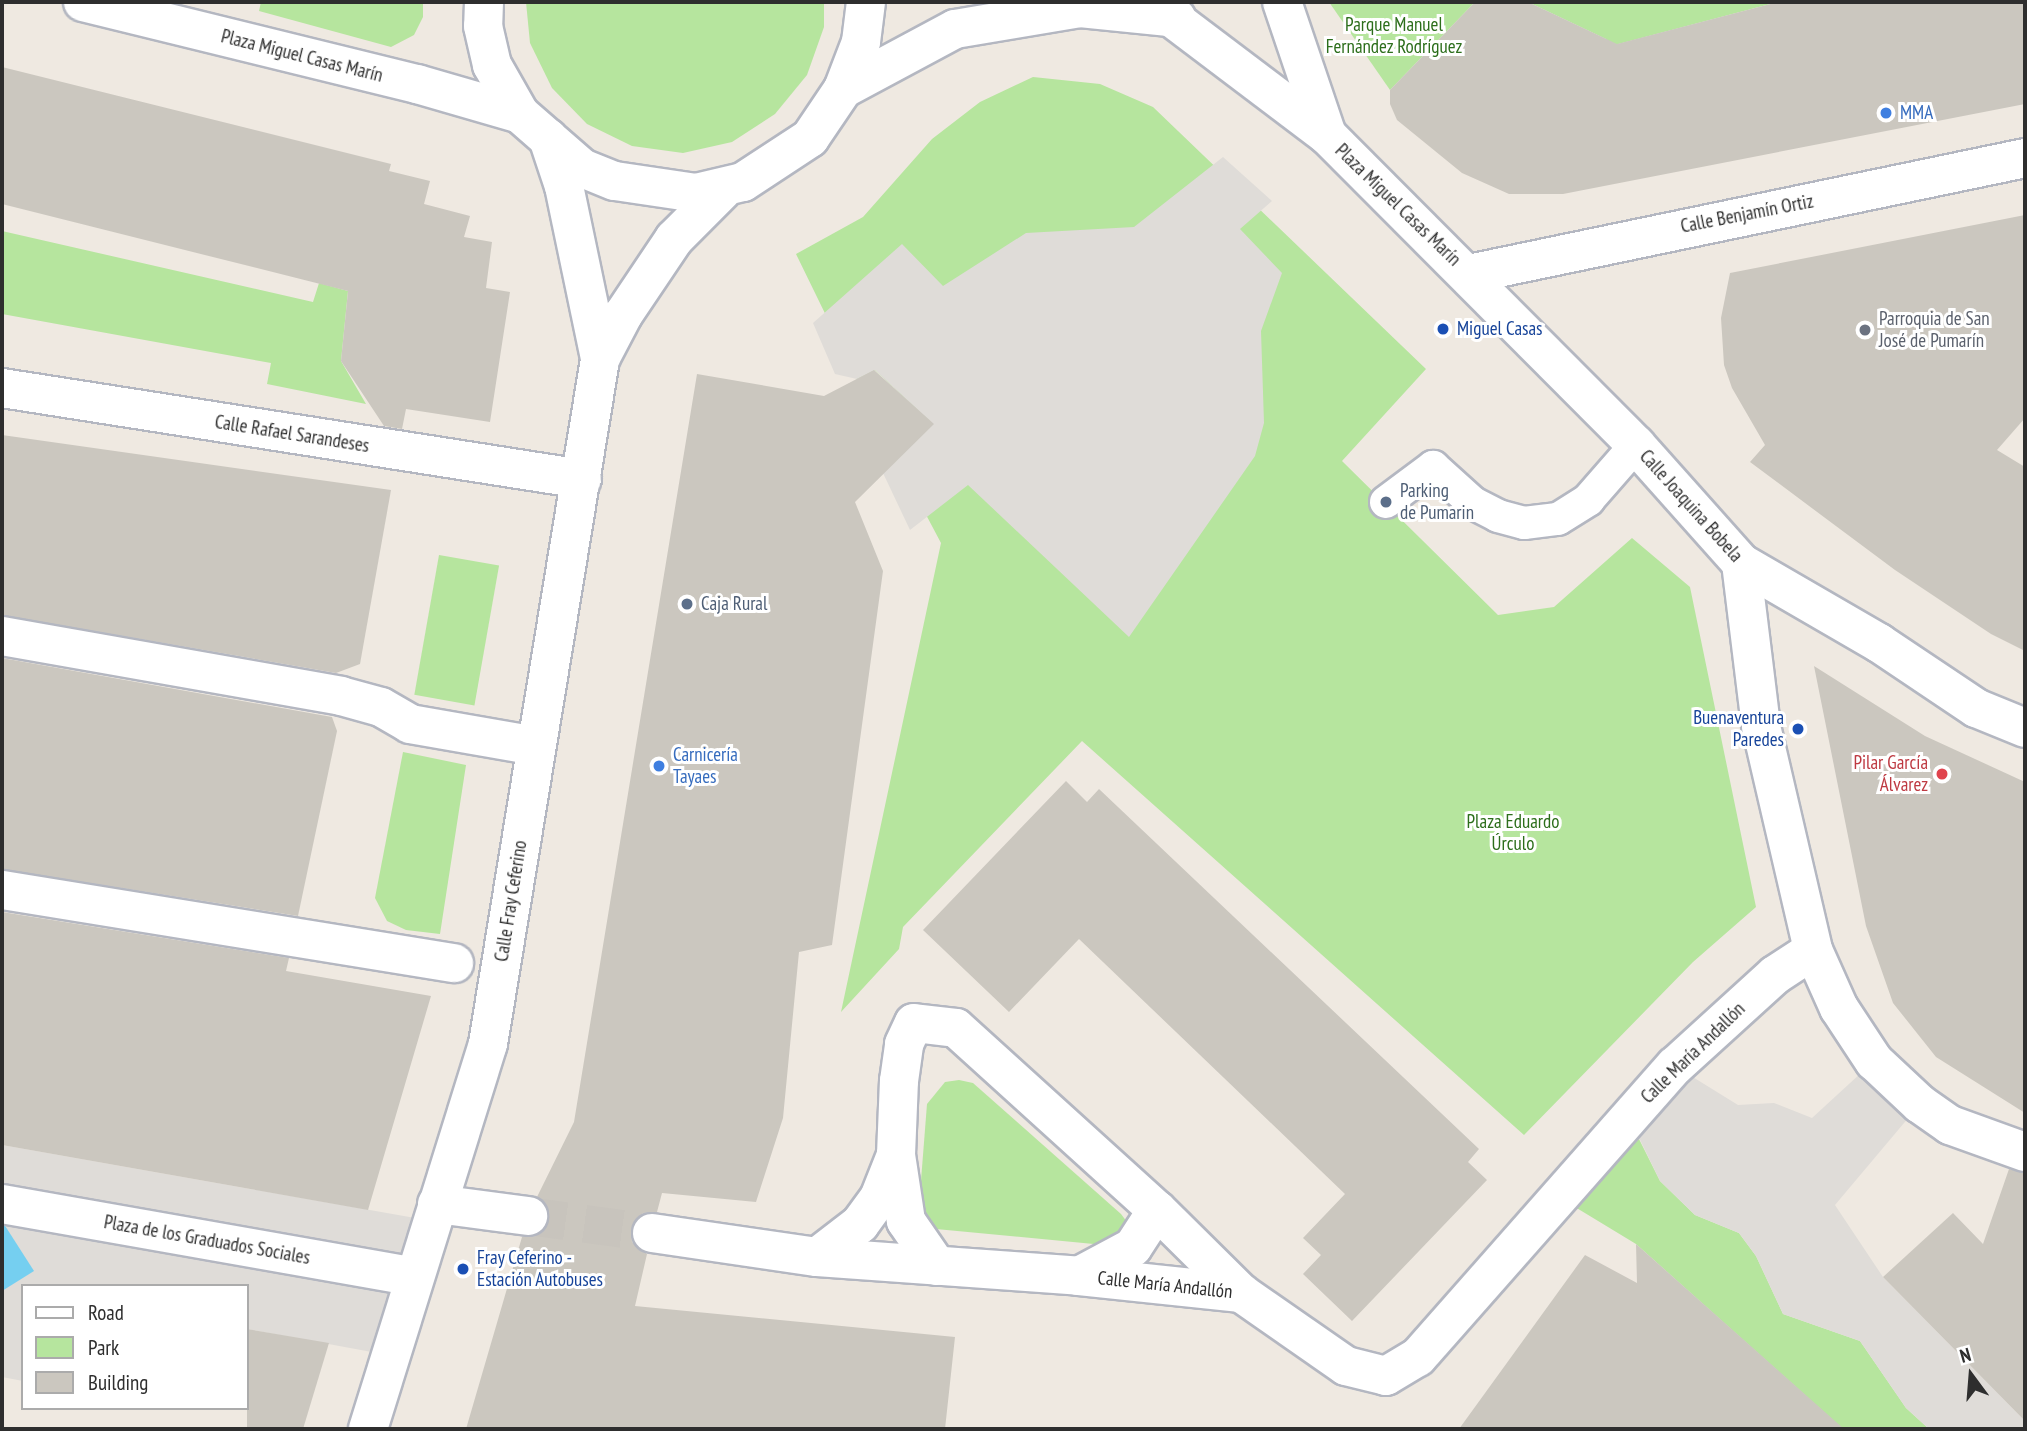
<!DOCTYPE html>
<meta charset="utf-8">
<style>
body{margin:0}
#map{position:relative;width:2027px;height:1431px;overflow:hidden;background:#efe9e1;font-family:"PT Sans Narrow",sans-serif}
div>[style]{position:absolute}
.green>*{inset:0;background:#b6e59e;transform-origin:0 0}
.plaza>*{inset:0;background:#dfdcd8}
.water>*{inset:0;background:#75cff0}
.building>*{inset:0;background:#cbc7bf}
.minor-tunnel>*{height:38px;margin-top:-19px;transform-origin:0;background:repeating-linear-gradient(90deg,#c8c4bd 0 38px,transparent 0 57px)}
.roads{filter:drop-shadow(2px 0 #b4b7c1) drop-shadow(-2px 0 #b4b7c1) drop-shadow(0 2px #b4b7c1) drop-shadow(0 -2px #b4b7c1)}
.service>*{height:32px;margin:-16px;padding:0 16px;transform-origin:16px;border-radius:16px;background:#fff}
.pedestrian>*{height:38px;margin:-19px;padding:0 19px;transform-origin:19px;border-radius:19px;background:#fff}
.minor>*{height:38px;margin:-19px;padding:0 19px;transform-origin:19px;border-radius:19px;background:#fff}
.tertiary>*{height:38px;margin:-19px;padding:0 19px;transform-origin:19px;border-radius:19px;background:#fff}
.dots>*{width:19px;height:19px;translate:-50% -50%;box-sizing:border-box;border:4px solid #fff;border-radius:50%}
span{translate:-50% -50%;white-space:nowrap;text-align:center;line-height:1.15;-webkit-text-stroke:6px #fff;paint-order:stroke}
.park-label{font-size:19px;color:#2c6e1b}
.street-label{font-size:19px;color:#2e2e2e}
.shop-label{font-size:19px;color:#366cbe}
.left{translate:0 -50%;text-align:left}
.worship-label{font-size:19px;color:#5b616d}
.transit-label{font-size:19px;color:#164399}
.right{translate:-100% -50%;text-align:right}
.service-label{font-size:19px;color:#4e5e75}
.health-label{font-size:19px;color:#be3a42}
.frame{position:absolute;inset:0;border:4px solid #2e2e2e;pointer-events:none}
.legend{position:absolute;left:21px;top:1284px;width:228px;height:126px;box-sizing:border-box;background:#fff;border:2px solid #ababab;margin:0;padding:9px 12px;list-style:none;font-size:21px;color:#2e2e2e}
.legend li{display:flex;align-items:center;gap:14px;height:35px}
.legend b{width:35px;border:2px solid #ababab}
.north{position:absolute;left:1936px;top:1340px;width:70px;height:70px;-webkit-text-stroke:5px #fff;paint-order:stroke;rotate:344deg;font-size:19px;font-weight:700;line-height:28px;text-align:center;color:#2e2e2e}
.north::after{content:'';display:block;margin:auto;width:24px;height:32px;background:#2e2e2e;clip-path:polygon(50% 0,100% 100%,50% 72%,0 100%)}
</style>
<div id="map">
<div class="green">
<i style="clip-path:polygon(261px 2px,423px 2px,423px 17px,414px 35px,391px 47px,259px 11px)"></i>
<i style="clip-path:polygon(526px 2px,824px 2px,824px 27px,807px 75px,775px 114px,732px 142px,683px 153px,632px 146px,587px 124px,552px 88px,530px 43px)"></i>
<i style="clip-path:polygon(1329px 2px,1475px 2px,1390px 90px)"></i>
<i style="clip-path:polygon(1528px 2px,1774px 2px,1774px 3px,1607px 47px,1606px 39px)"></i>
<i style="clip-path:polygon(1033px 77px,1100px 84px,1153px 107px,1426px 369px,1342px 461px,1498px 615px,1554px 607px,1632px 538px,1690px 587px,1756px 907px,1693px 962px,1524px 1135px,1082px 741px,903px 927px,899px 949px,841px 1012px,941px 543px,897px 460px,933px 424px,875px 370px,857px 379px,796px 254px,863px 217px,932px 139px,980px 102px)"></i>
<i style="clip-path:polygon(2px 231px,313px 302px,319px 283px,348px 291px,341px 361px,366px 404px,267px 384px,271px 363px,2px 314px)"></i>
<i style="left:439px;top:555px;width:61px;height:142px;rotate:10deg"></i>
<i style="clip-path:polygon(403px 752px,466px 765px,440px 934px,406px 930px,387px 921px,375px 898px)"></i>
<i style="clip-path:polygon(959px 1080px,973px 1083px,1121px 1214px,1127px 1222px,1125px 1233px,1104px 1245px,936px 1229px,930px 1225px,919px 1206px,927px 1104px,945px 1082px)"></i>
<i style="clip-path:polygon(1639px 1139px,1660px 1181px,1695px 1215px,1739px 1233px,1756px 1256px,1783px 1314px,1860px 1341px,1906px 1408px,1929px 1429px,1843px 1429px,1636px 1244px,1575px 1207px)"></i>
</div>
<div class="plaza">
<i style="clip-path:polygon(1223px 157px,1272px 201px,1240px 229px,1282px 273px,1261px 331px,1264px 423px,1255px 456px,1129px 637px,968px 485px,910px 530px,883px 473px,933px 424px,875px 370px,857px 379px,835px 374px,813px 323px,902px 244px,943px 286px,1026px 233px,1134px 227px)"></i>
<i style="clip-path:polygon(1874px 1061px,1920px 1104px,1835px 1205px,1883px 1277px,2025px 1421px,2025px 1429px,1929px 1429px,1906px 1408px,1860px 1341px,1783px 1314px,1756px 1256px,1739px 1233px,1695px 1215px,1660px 1181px,1629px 1117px,1675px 1066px,1738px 1105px,1774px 1103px,1812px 1118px)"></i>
<i style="clip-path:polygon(2px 1145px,432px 1221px,388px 1355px,247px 1329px,247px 1286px,23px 1286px,23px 1381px,2px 1377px)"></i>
</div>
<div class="water">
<i style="clip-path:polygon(2px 1221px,34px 1271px,2px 1291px)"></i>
</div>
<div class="building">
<i style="clip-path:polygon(1475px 2px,1528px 2px,1617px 44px,1778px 2px,2025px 2px,2025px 104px,1563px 194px,1509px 194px,1462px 173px,1397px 120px,1390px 104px,1390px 90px)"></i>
<i style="clip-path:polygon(2px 67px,391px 164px,389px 171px,430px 181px,424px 204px,470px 216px,464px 237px,492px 242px,486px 288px,510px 292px,490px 422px,406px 409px,402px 429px,384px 426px,341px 361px,348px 291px,2px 204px)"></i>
<i style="clip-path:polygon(2025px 215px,2025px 418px,1997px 450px,2025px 467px,2025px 651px,1991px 634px,1895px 570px,1750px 462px,1765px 445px,1732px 388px,1724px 365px,1721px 318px,1730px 273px)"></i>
<i style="clip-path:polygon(874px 370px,934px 424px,855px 502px,883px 571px,832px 945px,799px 952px,783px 1118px,756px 1202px,662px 1193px,657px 1212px,643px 1213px,631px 1229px,632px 1242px,647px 1254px,635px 1306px,955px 1337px,945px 1429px,466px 1429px,522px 1237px,536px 1236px,546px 1229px,548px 1208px,537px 1197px,574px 1122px,697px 374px,824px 396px)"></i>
<i style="clip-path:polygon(2px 435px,391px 490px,360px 664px,336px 673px,2px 615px)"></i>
<i style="clip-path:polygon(2px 658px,332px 717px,337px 731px,298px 916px,2px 869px)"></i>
<i style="clip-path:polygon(1814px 666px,1925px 736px,2025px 782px,2025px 1113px,1936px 1057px,1893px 1003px,1866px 926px)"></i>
<i style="clip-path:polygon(1066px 781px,1087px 802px,1099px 789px,1479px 1149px,1468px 1162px,1487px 1180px,1352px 1321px,1303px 1274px,1321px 1255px,1303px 1238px,1345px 1194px,1079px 939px,1009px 1012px,923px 930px)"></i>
<i style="clip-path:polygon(2px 912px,289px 958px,286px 971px,431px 996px,368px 1210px,2px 1145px)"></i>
<i style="clip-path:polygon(2009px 1169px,2025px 1173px,2025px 1421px,1883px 1277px,1953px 1213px,1983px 1244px)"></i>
<i style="clip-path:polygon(1636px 1244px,1844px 1429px,1459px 1429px,1585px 1255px,1637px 1283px)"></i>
<i style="clip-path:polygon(247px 1329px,329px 1343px,303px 1429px,247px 1429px)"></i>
</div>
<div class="minor-tunnel">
<i style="left:528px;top:1216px;width:125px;rotate:7.8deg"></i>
</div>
<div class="roads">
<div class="service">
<i style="left:1386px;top:502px;width:59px;rotate:-36.7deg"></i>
<i style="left:1433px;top:467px;width:54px;rotate:42deg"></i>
<i style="left:1473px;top:503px;width:28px;rotate:27deg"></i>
<i style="left:1498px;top:516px;width:27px;rotate:15deg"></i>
<i style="left:1524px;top:523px;width:34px;rotate:-7deg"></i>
<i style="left:1558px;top:519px;width:36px;rotate:-32deg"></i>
<i style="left:1588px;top:500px;width:73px;rotate:-48.9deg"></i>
</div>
<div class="pedestrian">
<i style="left:2px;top:636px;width:344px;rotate:10deg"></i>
<i style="left:341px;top:696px;width:41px;rotate:15.4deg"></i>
<i style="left:381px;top:707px;width:34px;rotate:30deg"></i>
<i style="left:410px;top:724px;width:128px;rotate:9.9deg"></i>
<i style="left:2px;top:890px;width:458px;rotate:9.2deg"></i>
<i style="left:2px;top:1204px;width:416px;rotate:10deg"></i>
<i style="left:1241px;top:1293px;width:128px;rotate:34.8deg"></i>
<i style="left:1346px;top:1366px;width:41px;rotate:14deg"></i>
<i style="left:1386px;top:1376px;width:37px;rotate:-31deg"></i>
<i style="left:1418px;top:1357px;width:388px;rotate:-48.6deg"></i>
<i style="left:1675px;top:1066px;width:135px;rotate:-42.3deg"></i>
<i style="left:1775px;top:975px;width:45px;rotate:-33.3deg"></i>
</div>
<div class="minor">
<i style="left:1151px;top:2px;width:221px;rotate:37.1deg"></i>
<i style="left:1327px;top:135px;width:438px;rotate:45.1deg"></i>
<i style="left:1636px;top:445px;width:158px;rotate:48.3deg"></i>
<i style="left:1741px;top:563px;width:160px;rotate:30.1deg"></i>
<i style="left:1879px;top:643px;width:117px;rotate:33.8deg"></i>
<i style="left:1976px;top:708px;width:53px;rotate:22.2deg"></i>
<i style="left:1282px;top:2px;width:140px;rotate:71.3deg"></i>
<i style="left:843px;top:89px;width:127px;rotate:-28.2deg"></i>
<i style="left:955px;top:29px;width:127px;rotate:-9.5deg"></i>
<i style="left:1080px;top:8px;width:97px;rotate:5.9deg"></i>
<i style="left:1469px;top:274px;width:568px;rotate:-11.78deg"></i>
<i style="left:2px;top:388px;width:587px;rotate:8.92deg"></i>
<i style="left:1741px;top:563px;width:164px;rotate:83deg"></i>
<i style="left:1761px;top:726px;width:230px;rotate:76.9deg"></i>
<i style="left:1813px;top:950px;width:64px;rotate:65.9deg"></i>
<i style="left:1839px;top:1008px;width:64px;rotate:56.6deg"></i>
<i style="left:1874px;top:1061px;width:63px;rotate:43.1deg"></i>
<i style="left:1920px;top:1104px;width:37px;rotate:35deg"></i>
<i style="left:1950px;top:1125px;width:80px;rotate:19.8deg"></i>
<i style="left:437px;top:1204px;width:92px;rotate:7.5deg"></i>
<i style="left:652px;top:1233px;width:167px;rotate:8.3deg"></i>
<i style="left:817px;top:1257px;width:263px;rotate:4.1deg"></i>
<i style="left:1079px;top:1276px;width:163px;rotate:6deg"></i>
<i style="left:817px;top:1257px;width:54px;rotate:-37.5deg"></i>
<i style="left:860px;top:1224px;width:32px;rotate:-54deg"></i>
<i style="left:879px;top:1198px;width:46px;rotate:-68.4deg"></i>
<i style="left:937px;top:1266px;width:55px;rotate:-124.6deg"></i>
<i style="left:906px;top:1221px;width:67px;rotate:-98.6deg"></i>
<i style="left:896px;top:1155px;width:74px;rotate:-87.7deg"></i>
<i style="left:899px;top:1081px;width:37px;rotate:-82deg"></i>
<i style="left:904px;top:1044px;width:23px;rotate:-65deg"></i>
<i style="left:914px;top:1023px;width:42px;rotate:6.8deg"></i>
<i style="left:956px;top:1028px;width:271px;rotate:42.2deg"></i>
<i style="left:1157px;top:1210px;width:118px;rotate:44.7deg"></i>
<i style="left:1079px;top:1276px;width:61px;rotate:-28.2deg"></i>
<i style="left:1133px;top:1247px;width:44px;rotate:-57deg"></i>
</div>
<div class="tertiary">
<i style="left:83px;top:2px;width:344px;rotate:13.8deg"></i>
<i style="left:417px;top:84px;width:107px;rotate:16.2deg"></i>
<i style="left:484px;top:2px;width:24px;rotate:92deg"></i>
<i style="left:483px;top:26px;width:40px;rotate:77deg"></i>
<i style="left:492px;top:65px;width:56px;rotate:60.3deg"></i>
<i style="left:520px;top:114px;width:82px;rotate:41.1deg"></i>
<i style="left:582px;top:168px;width:35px;rotate:22deg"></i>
<i style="left:615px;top:181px;width:82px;rotate:8.4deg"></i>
<i style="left:696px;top:193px;width:48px;rotate:-13.2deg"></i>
<i style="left:743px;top:182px;width:80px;rotate:-33.3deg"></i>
<i style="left:810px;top:138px;width:59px;rotate:-56deg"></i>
<i style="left:843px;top:89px;width:50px;rotate:-69deg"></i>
<i style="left:861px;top:42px;width:40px;rotate:-82.9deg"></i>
<i style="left:548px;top:138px;width:51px;rotate:71.6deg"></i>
<i style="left:564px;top:186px;width:177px;rotate:78.2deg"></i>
<i style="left:368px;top:1429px;width:403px;rotate:-72.7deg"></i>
<i style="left:488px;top:1044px;width:694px;rotate:-80.71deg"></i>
<i style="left:600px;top:359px;width:50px;rotate:-62.4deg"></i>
<i style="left:623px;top:315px;width:92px;rotate:-56.1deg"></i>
<i style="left:674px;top:239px;width:68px;rotate:-45deg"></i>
</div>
</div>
<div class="dots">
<i style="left:1886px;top:113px;background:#3f7fe0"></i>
<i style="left:1443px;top:329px;background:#1a4fb4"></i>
<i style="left:1865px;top:330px;background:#6b7280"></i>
<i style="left:1386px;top:502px;background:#5c6f8a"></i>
<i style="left:687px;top:604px;background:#5c6f8a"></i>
<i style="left:1798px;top:729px;background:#1a4fb4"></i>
<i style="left:659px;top:766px;background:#3f7fe0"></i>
<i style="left:1942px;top:774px;background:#e0444e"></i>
<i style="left:463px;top:1269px;background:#1a4fb4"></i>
</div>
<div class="park-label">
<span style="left:1394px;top:36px">Parque Manuel<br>Fernández Rodríguez</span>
<span style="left:1513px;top:833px">Plaza Eduardo<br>Úrculo</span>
</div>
<div class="street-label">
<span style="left:302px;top:56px;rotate:14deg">Plaza Miguel Casas Marín</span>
<span style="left:1398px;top:205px;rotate:44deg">Plaza Miguel Casas Marín</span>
<span style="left:1747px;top:214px;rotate:-11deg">Calle Benjamín Ortiz</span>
<span style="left:292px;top:434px;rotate:9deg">Calle Rafael Sarandeses</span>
<span style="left:1691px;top:506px;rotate:48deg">Calle Joaquina Bobela</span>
<span style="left:511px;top:901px;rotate:-81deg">Calle Fray Ceferino</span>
<span style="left:1693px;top:1053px;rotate:-44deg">Calle María Andallón</span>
<span style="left:207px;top:1240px;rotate:10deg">Plaza de los Graduados Sociales</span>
<span style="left:1165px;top:1285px;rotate:6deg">Calle María Andallón</span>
</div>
<div class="shop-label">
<span class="left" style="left:1900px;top:113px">MMA</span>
<span class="left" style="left:673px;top:766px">Carnicería<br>Tayaes</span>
</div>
<div class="worship-label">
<span class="left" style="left:1879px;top:330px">Parroquia de San<br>José de Pumarín</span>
</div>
<div class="transit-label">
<span class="left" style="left:1457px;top:329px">Miguel Casas</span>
<span class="right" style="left:1784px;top:729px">Buenaventura<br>Paredes</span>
<span class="left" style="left:477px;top:1269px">Fray Ceferino -<br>Estación Autobuses</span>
</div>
<div class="service-label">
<span class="left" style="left:1400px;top:502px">Parking<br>de Pumarin</span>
<span class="left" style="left:701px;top:604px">Caja Rural</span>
</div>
<div class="health-label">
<span class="right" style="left:1928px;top:774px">Pilar García<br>Álvarez</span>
</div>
<div class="frame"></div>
<ul class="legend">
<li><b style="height:9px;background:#fff"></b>Road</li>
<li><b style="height:19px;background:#b6e59e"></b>Park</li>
<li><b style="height:19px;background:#cbc7bf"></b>Building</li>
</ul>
<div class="north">N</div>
</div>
